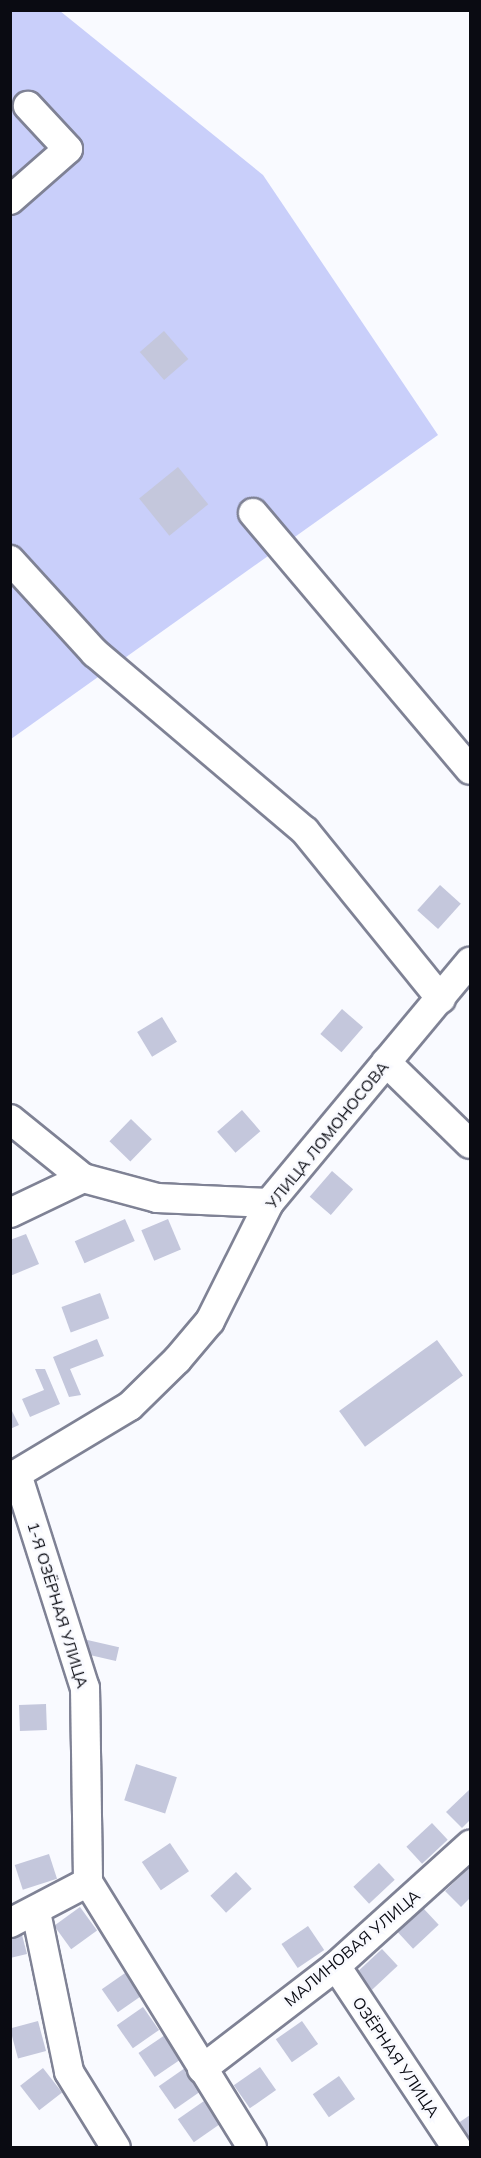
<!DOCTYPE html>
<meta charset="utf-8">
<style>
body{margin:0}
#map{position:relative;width:481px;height:2158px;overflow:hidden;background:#f9faff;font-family:Mulish,sans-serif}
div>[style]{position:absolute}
.green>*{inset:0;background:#c9cffa}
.building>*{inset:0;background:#c4c7dc;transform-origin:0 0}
.roads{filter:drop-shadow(2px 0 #7f8295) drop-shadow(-2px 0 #7f8295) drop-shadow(0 2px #7f8295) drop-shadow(0 -2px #7f8295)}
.minor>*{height:28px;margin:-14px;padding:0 14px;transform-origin:14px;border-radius:14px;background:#fff}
span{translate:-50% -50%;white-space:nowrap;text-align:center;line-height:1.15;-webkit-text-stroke:5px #f9faff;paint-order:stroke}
.street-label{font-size:16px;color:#0a0b12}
.frame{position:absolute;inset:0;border:12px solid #0a0b12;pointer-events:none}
</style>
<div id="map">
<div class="green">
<i style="clip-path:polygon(11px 11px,60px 11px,263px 175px,438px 435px,11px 739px)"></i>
</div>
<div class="building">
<i style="left:164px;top:331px;width:37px;height:32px;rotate:49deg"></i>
<i style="left:178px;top:467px;width:48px;height:50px;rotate:51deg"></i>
<i style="left:440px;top:885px;width:28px;height:34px;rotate:42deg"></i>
<i style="left:342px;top:1009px;width:28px;height:33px;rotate:41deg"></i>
<i style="left:162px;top:1017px;width:29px;height:29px;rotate:59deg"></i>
<i style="left:242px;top:1110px;width:28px;height:33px;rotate:49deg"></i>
<i style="left:131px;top:1119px;width:29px;height:31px;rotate:44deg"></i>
<i style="left:332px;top:1171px;width:28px;height:34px;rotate:41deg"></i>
<i style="left:125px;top:1219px;width:24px;height:55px;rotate:66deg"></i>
<i style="left:168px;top:1219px;width:33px;height:29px;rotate:67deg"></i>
<i style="clip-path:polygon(26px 1234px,39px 1264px,10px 1276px,10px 1240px)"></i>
<i style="left:100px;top:1293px;width:27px;height:41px;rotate:70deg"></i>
<i style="clip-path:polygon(97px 1339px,104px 1356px,70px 1369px,81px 1395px,69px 1397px,53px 1357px)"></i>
<i style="left:437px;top:1340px;width:44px;height:121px;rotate:54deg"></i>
<i style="clip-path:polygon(35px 1369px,45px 1369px,60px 1404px,30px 1417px,22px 1399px,44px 1390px)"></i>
<i style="clip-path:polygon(10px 1407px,19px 1425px,10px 1429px)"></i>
<i style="left:83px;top:1639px;width:37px;height:14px;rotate:13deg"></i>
<i style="left:46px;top:1704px;width:26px;height:27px;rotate:88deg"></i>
<i style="left:136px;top:1764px;width:43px;height:38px;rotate:18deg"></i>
<i style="clip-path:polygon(470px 1789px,470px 1820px,462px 1828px,446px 1812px)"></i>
<i style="left:432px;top:1823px;width:23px;height:35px;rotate:47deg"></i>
<i style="left:170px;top:1843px;width:34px;height:34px;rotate:56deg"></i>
<i style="left:49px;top:1854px;width:26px;height:36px;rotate:72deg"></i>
<i style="left:379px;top:1863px;width:23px;height:35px;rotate:47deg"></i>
<i style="clip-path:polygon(470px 1867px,470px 1898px,461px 1907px,445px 1891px)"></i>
<i style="left:236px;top:1872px;width:23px;height:35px;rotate:47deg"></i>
<i style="left:80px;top:1907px;width:29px;height:32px;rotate:54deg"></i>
<i style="left:423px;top:1908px;width:23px;height:35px;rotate:47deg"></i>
<i style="left:308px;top:1926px;width:29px;height:32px;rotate:56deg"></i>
<i style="clip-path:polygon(21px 1931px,27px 1954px,10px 1958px,10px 1934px)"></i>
<i style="left:382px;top:1949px;width:23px;height:35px;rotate:47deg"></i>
<i style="left:128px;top:1971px;width:28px;height:32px;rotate:55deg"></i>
<i style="left:143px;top:2007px;width:28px;height:32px;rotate:55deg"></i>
<i style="left:38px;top:2021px;width:31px;height:29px;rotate:75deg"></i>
<i style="left:302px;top:2021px;width:28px;height:32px;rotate:55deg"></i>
<i style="left:165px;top:2035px;width:29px;height:32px;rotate:56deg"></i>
<i style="left:260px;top:2067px;width:28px;height:32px;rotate:55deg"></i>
<i style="left:43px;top:2068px;width:31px;height:29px;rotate:52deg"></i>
<i style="left:185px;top:2068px;width:28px;height:32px;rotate:55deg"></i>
<i style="left:339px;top:2076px;width:28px;height:32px;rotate:55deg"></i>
<i style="left:204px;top:2101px;width:28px;height:32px;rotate:55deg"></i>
<i style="clip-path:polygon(470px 2115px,470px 2140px,466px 2143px,454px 2126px)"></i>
</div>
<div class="roads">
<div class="minor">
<i style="left:10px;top:200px;width:77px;rotate:-41.3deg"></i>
<i style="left:68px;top:149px;width:59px;rotate:-132.9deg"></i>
<i style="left:253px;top:513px;width:336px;rotate:49.8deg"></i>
<i style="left:10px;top:560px;width:126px;rotate:47.6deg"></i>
<i style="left:95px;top:653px;width:275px;rotate:40.3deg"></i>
<i style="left:305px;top:831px;width:216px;rotate:51deg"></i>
<i style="left:386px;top:1062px;width:117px;rotate:44.3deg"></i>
<i style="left:10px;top:1119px;width:94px;rotate:38.9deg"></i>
<i style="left:83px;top:1178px;width:77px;rotate:15.1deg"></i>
<i style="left:157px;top:1198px;width:112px;rotate:2.6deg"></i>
<i style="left:10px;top:1213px;width:81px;rotate:-25.6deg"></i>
<i style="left:17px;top:1474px;width:225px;rotate:72.4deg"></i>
<i style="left:85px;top:1688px;width:194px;rotate:89.1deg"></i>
<i style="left:10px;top:1478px;width:140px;rotate:-31deg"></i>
<i style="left:130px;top:1406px;width:66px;rotate:-44.4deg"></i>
<i style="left:177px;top:1360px;width:51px;rotate:-49.8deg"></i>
<i style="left:210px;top:1321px;width:132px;rotate:-63.4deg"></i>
<i style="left:269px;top:1203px;width:314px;rotate:-50.2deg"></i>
<i style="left:88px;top:1882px;width:312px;rotate:58.3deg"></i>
<i style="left:36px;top:1912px;width:163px;rotate:78.3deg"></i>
<i style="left:69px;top:2072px;width:89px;rotate:58.3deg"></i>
<i style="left:10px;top:1923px;width:88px;rotate:-27.7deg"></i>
<i style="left:336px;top:1966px;width:219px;rotate:56.4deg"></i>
<i style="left:202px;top:2069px;width:169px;rotate:-37.5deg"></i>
<i style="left:336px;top:1966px;width:181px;rotate:-42.1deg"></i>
</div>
</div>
<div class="street-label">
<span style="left:327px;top:1135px;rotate:-51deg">УЛИЦА ЛОМОНОСОВА</span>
<span style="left:58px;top:1605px;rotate:73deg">1-Я ОЗЁРНАЯ УЛИЦА</span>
<span style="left:352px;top:1948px;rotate:-40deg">МАЛИНОВАЯ УЛИЦА</span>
<span style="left:396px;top:2057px;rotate:56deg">ОЗЁРНАЯ УЛИЦА</span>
</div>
<div class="frame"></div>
</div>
